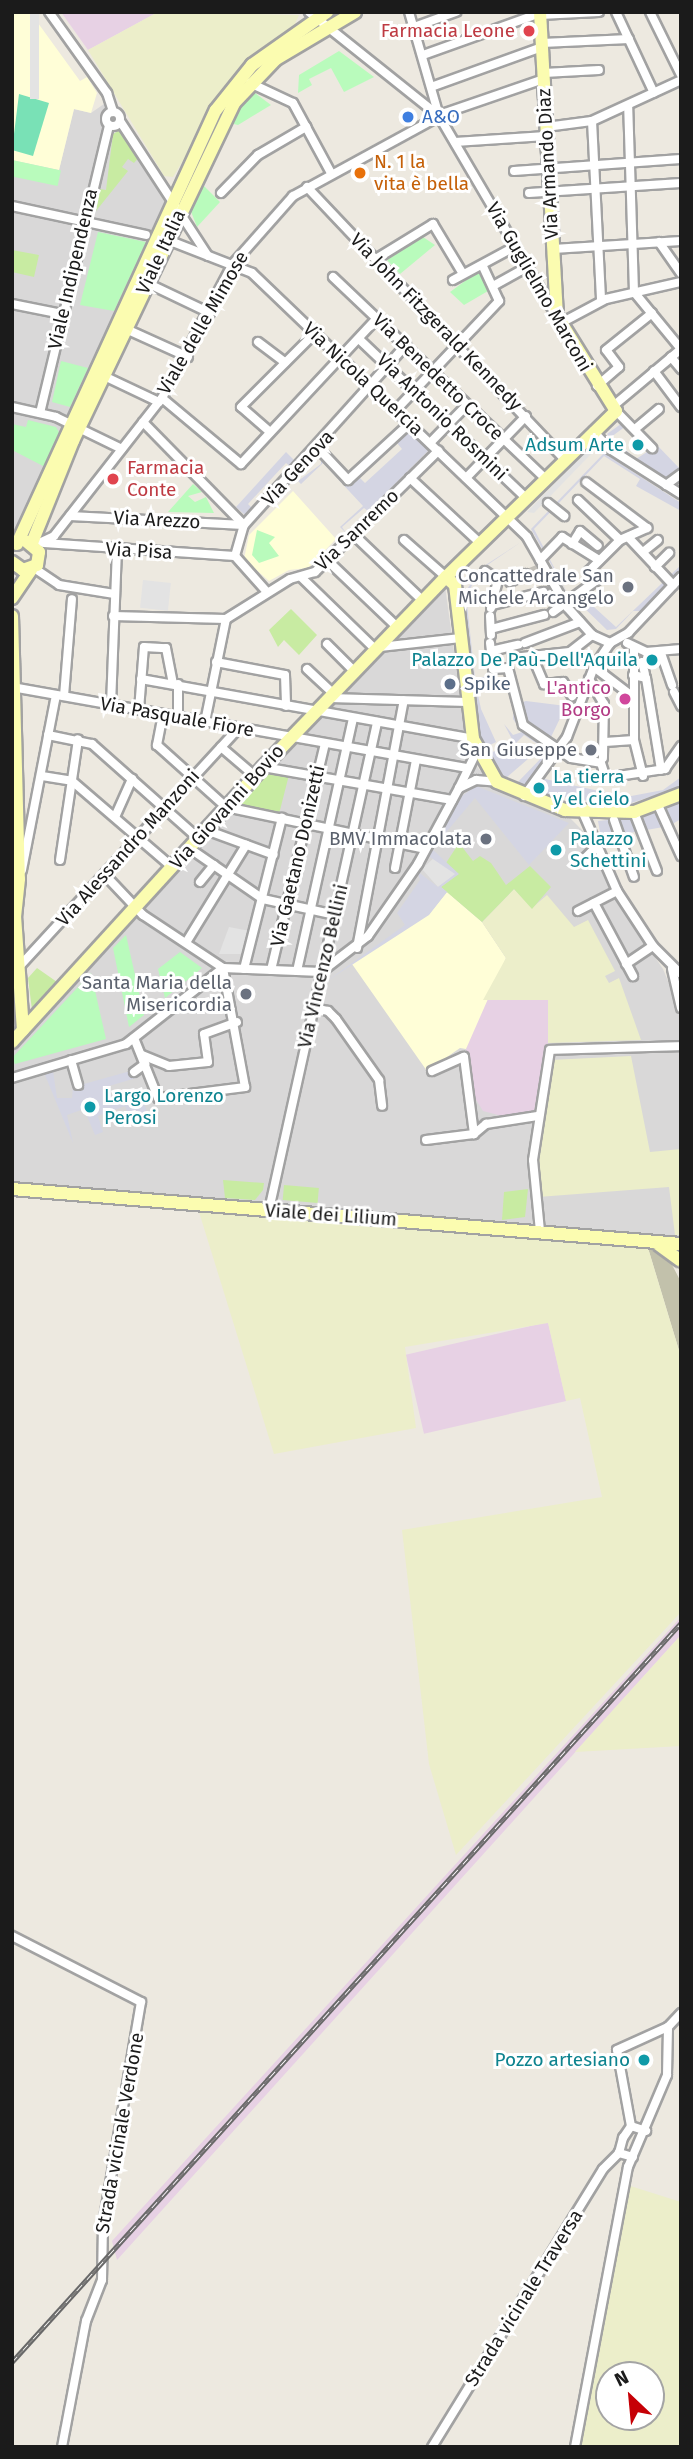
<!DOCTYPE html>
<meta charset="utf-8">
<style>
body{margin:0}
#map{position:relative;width:693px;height:2459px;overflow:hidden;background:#ede9e0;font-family:"Fira Sans",sans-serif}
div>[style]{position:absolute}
.residential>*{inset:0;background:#d9d8d8}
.industrial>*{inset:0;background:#e7d1e4;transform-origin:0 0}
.education>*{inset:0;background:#fffed7}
.construction>*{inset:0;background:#c2c1ab}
.farmland>*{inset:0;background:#eceeca}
.grass>*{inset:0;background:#c8eba2;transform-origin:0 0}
.park>*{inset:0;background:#b9fbbc;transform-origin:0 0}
.pitch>*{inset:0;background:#79e1b6}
.parking>*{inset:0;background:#e3e3e3;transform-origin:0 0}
.plaza>*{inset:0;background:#d4d5e3}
.street-tunnel>*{height:8px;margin-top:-4px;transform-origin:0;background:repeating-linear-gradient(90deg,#c3c0b9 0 8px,transparent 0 12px)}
.roads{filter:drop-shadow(2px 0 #a2a2a2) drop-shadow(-2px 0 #a2a2a2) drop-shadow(0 2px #a2a2a2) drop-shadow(0 -2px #a2a2a2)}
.street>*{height:8px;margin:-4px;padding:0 4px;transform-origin:4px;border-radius:4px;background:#fff}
.street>.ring{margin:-4px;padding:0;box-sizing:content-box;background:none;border:8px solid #fff;border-radius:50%}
.secondary>*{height:12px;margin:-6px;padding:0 6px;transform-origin:6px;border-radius:6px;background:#fbfcb0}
.rail>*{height:5px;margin-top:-2.5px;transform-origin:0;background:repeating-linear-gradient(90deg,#fff 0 8px,#696969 0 16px);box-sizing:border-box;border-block:2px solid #696969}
.dots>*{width:19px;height:19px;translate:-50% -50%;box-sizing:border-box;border:4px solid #fff;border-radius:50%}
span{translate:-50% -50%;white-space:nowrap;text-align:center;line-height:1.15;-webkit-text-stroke:6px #fff;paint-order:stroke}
.health-label{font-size:19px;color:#be3a42}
.right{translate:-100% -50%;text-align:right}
.left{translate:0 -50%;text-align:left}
.shop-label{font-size:19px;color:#366cbe}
.food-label{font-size:19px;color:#c56008}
.street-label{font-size:19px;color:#1b1b1b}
.culture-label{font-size:19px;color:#0d838f}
.worship-label{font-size:19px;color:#5b616d}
.service-label{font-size:19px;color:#4e5e75}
.hotel-label{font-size:19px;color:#b23c85}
.frame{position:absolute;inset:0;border:14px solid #1b1b1b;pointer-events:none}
.north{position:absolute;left:595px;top:2361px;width:70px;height:70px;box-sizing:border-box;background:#fff;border:2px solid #a4a4a4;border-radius:50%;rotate:334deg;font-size:19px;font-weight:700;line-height:28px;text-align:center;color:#1b1b1b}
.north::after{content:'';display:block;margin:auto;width:24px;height:32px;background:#c60006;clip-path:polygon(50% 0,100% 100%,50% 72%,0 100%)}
</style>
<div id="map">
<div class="residential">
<i style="clip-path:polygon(114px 97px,126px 126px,172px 197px,12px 546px,12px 160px,59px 170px,74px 109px,91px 113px)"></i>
<i style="clip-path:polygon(445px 586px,466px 739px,478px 768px,493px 785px,523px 801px,569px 817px,597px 845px,612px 894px,663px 969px,681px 1013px,681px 1240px,12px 1187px,12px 1047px)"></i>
</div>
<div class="industrial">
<i style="clip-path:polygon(61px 12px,158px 12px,88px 50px)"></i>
<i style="clip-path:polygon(483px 1000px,548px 1000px,548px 1043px,534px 1111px,502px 1116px,483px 1111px,475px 1098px,466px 1049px)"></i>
<i style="left:548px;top:1322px;width:81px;height:146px;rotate:77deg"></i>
<i style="clip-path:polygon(681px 1617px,681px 1635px,117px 2260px,112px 2241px)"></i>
</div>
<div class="education">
<i style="clip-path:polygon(12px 12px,30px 12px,80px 81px,87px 77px,97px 93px,91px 113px,74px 109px,59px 170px,12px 160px)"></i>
<i style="clip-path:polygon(293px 491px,336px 539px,308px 568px,289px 570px,269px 581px,244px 559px,249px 535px)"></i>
<i style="clip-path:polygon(447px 892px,482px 922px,506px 958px,466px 1049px,460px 1048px,427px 1071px,352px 964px,429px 914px)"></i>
</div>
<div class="construction">
<i style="clip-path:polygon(648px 1248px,669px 1259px,681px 1282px,681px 1357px)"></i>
</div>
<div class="farmland">
<i style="clip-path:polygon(158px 12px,299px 15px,294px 26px,234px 77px,173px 177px,164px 176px,88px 50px)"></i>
<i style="clip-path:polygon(514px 889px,532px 908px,547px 895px,574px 927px,588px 920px,615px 971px,605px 976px,609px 983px,619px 978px,641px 1040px,548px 1043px,548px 1000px,483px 1000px,506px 958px,482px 922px)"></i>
<i style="clip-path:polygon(631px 1056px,650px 1152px,681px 1149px,681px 1235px,675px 1235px,669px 1187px,538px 1197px,536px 1161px,551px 1060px)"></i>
<i style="clip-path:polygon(199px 1212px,648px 1248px,681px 1357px,681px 1612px,456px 1855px,429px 1764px,402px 1530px,602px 1497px,580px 1398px,566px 1401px,548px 1323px,405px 1347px,416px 1428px,274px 1454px)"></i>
<i style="clip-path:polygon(681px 1635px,681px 1746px,575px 1752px,661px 1657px)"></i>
<i style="clip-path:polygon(evenodd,624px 2184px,681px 2202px,681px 2447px,575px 2447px,624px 2184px,609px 2375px,651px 2375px,651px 2417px,609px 2417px,609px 2375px)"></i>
</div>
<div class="grass">
<i style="clip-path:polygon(120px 130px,139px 157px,134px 163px,128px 159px,122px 167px,128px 171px,96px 211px,100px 189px,106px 190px,113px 134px)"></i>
<i style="clip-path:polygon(12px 250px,39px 255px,34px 277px,12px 272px)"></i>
<i style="clip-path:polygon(291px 609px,317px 635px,299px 655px,284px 640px,278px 647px,269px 630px)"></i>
<i style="clip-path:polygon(268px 770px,289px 775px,279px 814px,238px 805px)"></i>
<i style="clip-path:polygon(459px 843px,473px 861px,480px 856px,491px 863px,506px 885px,530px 866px,551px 887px,532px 909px,514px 889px,482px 922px,441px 887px,458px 874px,446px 863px)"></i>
<i style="clip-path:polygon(37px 968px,57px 982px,32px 1010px,28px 978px)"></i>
<i style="clip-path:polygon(223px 1180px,264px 1183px,263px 1190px,255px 1200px,225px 1198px)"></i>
<i style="left:284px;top:1185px;width:35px;height:15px;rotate:5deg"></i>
<i style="clip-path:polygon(528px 1189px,525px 1217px,502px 1220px,504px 1192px)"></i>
</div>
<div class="park">
<i style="clip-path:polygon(339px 51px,374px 77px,344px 92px,331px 68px,309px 79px,312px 85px,298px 93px,299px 75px)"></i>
<i style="clip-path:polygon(251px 90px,271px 105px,238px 125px,230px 123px)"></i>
<i style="left:12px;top:160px;width:50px;height:16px;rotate:12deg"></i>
<i style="clip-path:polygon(200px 182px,220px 202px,197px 227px,190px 209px)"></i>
<i style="clip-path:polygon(98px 232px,146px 242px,114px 311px,80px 305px)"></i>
<i style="clip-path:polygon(423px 237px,435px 245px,400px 274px,387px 260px)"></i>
<i style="clip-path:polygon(480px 270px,488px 291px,464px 305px,450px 292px)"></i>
<i style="clip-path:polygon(61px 361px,88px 368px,70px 407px,52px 402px)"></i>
<i style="clip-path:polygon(28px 420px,56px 427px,60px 434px,45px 467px,12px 450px,12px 424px,26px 427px)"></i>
<i style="clip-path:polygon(193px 484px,202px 492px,188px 496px,195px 502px,206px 497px,214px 513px,168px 512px)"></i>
<i style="clip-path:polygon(257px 530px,275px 537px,269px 543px,279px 556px,259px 563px,252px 555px)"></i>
<i style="clip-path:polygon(126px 935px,144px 1015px,129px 1027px,113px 948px)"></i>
<i style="clip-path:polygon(180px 952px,202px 968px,165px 998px,158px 969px)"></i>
<i style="clip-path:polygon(91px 973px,106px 1039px,15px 1064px,12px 1058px)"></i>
</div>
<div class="pitch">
<i style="clip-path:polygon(19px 94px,49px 103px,33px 156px,12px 150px)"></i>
</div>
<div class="parking">
<i style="left:30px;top:12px;width:9px;height:87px"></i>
<i style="clip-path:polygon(585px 453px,592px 453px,534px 513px,527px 512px)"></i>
<i style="left:143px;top:580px;width:28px;height:28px;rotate:6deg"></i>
<i style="clip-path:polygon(436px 856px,456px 874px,438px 887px,422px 869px)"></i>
<i style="clip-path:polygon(229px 927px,250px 931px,244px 954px,219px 954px)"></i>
</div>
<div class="plaza">
<i style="clip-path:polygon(evenodd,625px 421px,648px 450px,656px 444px,681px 470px,665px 478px,618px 447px,607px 434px,625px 421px,626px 426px,647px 452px,636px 459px,611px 437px,626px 426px)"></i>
<i style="clip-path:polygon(411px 430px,430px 449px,368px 511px,364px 508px,342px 527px,346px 533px,340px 527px,363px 506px,323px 463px,301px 484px,298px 481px,321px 464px,321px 457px,346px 485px,360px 478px,365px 483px,402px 449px,397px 443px)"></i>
<i style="clip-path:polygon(286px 452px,296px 462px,291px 467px,286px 463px,248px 504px,252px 508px,245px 515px,236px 507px)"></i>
<i style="clip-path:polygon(604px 453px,681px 503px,681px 511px,636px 486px,640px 479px,604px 456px,534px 529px,570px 598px,531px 529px)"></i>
<i style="clip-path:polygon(evenodd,521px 542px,483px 568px,466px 595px,475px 678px,484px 677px,485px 689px,477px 690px,481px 709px,496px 742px,490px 745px,493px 752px,500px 748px,503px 754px,512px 739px,504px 724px,513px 735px,522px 732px,513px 719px,514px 705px,526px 701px,566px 706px,551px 737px,556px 740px,524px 789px,499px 774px,481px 739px,462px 597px,481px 568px,521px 542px,524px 735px,548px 751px,516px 784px,506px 778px,528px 759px,511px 748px,524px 735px)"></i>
<i style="clip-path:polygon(681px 565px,681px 570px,641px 611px,633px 611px,616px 629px,607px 630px,578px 602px,583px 597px,616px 627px)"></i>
<i style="clip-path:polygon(554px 754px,570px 759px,555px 755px,545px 779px,626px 797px,663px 790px,681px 777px,681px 787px,622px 806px,532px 792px)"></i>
<i style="clip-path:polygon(476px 786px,569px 823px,529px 865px,475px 798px,432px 849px,459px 874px,441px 887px,447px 892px,429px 915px,327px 981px,405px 925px,397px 913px,420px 880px,417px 871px,438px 887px,455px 874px,427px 855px,462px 796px)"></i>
<i style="clip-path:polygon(681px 801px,681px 819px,669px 826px,601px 838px,598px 821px,637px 817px)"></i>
<i style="clip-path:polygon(134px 1070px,136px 1078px,109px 1086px,113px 1103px,141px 1096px,148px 1114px,131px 1122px,125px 1106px,98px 1116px,103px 1132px,95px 1135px,84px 1109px,67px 1115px,73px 1143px,45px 1075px,53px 1071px,57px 1098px,72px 1098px,73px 1087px)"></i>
</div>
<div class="street-tunnel">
<i style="left:530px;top:572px;width:8px;rotate:-23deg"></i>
</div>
<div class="roads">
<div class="street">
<i style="left:49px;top:12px;width:100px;rotate:54.4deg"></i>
<i style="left:107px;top:93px;width:20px;rotate:72deg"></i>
<i style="left:309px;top:12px;width:164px;rotate:38.6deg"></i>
<i style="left:409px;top:12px;width:108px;rotate:73.9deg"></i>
<i style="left:439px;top:116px;width:229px;rotate:59.6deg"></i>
<i style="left:616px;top:12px;width:89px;rotate:64.9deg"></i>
<i style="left:650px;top:12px;width:70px;rotate:63.8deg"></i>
<i style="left:540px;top:15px;width:59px;rotate:-2.9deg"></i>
<i style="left:414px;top:27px;width:45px;rotate:-19.7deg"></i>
<i style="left:542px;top:43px;width:87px;rotate:-2.6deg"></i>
<i style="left:423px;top:55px;width:124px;rotate:-19.7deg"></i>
<i style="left:544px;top:73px;width:55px;rotate:-3.1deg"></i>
<i style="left:250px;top:83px;width:47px;rotate:24.9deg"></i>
<i style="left:293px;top:103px;width:80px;rotate:61.5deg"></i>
<i style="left:431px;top:87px;width:118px;rotate:-19.8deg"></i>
<i class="ring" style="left:106px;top:112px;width:6px;height:6px"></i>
<i style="left:120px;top:121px;width:161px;rotate:56.9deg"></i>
<i style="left:592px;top:121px;width:180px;rotate:87.1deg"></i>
<i style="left:546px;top:127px;width:46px;rotate:-7.4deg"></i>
<i style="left:592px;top:121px;width:98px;rotate:-24.7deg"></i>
<i style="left:455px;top:142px;width:91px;rotate:-3.8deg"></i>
<i style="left:514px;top:171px;width:167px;rotate:-4.1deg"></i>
<i style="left:307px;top:187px;width:373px;rotate:46.6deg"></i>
<i style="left:221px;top:193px;width:53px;rotate:-45.8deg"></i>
<i style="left:258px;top:155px;width:56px;rotate:-30.3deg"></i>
<i style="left:529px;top:193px;width:152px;rotate:-3.8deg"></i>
<i style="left:12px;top:206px;width:137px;rotate:12.2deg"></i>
<i style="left:165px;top:239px;width:93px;rotate:21.3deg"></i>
<i style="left:252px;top:273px;width:381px;rotate:43.8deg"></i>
<i style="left:527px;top:537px;width:81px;rotate:60.3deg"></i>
<i style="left:567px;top:607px;width:38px;rotate:48deg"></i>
<i style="left:592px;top:635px;width:20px;rotate:24deg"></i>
<i style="left:659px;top:242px;width:38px;rotate:55deg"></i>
<i style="left:553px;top:249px;width:128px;rotate:-3.6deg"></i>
<i style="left:376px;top:259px;width:67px;rotate:-31.6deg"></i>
<i style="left:433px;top:224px;width:58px;rotate:59deg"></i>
<i style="left:333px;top:277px;width:291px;rotate:43.5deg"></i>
<i style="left:453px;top:280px;width:69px;rotate:-28.4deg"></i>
<i style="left:147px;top:283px;width:70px;rotate:25.5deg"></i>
<i style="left:493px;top:286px;width:38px;rotate:-29deg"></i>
<i style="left:12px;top:304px;width:51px;rotate:11.3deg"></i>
<i style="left:561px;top:323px;width:51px;rotate:-28.1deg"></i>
<i style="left:606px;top:299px;width:77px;rotate:-12.8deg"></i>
<i style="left:126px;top:329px;width:68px;rotate:24.3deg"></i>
<i style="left:359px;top:339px;width:229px;rotate:43.6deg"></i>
<i style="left:258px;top:342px;width:34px;rotate:37deg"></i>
<i style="left:671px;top:357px;width:16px;rotate:50deg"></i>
<i style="left:654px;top:371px;width:45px;rotate:53.1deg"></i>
<i style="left:104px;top:376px;width:61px;rotate:25.3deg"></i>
<i style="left:597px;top:386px;width:29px;rotate:-41deg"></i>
<i style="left:619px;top:367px;width:21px;rotate:-127deg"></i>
<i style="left:606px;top:350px;width:59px;rotate:-38.8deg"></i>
<i style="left:162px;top:398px;width:103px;rotate:39.9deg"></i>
<i style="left:241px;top:464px;width:200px;rotate:-47deg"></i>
<i style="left:12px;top:407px;width:45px;rotate:12.8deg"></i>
<i style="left:56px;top:417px;width:73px;rotate:25.9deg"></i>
<i style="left:612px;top:407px;width:90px;rotate:-40deg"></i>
<i style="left:681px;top:349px;width:74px;rotate:-129.5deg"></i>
<i style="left:634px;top:292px;width:186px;rotate:-91.8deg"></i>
<i style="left:396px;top:410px;width:150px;rotate:-46.6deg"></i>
<i style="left:499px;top:301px;width:38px;rotate:-115deg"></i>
<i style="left:616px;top:411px;width:52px;rotate:45.8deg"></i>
<i style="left:40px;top:413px;width:296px;rotate:-76.5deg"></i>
<i style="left:143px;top:422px;width:144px;rotate:45.6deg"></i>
<i style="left:635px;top:429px;width:31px;rotate:-40deg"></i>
<i style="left:593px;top:431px;width:25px;rotate:47deg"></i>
<i style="left:610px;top:449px;width:84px;rotate:32.4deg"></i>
<i style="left:270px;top:432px;width:38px;rotate:-139deg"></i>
<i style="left:241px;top:407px;width:105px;rotate:-45deg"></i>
<i style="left:430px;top:443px;width:53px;rotate:-45.8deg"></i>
<i style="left:318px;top:448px;width:44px;rotate:46.8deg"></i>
<i style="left:348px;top:480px;width:84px;rotate:-42.6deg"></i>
<i style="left:410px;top:478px;width:96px;rotate:42.9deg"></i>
<i style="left:466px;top:478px;width:86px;rotate:-45.9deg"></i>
<i style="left:666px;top:485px;width:19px;rotate:-36deg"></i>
<i style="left:578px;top:500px;width:58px;rotate:43.6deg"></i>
<i style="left:548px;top:503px;width:21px;rotate:39deg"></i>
<i style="left:70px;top:516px;width:174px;rotate:3deg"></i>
<i style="left:353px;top:534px;width:97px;rotate:43.7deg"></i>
<i style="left:628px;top:537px;width:66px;rotate:46.8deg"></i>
<i style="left:404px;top:540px;width:56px;rotate:41.4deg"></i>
<i style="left:44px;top:543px;width:191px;rotate:3.9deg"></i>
<i style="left:572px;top:544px;width:15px;rotate:-58deg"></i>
<i style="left:580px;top:531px;width:23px;rotate:40deg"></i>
<i style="left:35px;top:545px;width:21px;rotate:-25deg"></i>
<i style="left:54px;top:536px;width:175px;rotate:-52deg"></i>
<i style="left:162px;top:398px;width:150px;rotate:-62.2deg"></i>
<i style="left:232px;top:265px;width:92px;rotate:-48.5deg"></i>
<i style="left:293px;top:196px;width:173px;rotate:-28.6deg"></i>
<i style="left:445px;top:113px;width:105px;rotate:-19deg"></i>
<i style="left:643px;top:552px;width:19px;rotate:-39deg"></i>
<i style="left:235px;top:556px;width:32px;rotate:-74deg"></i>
<i style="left:244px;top:525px;width:242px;rotate:-48deg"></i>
<i style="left:235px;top:556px;width:48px;rotate:48.4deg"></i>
<i style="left:327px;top:560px;width:97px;rotate:43.7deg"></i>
<i style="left:540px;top:560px;width:32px;rotate:-46deg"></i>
<i style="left:562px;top:537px;width:44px;rotate:31.9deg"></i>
<i style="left:655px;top:567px;width:20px;rotate:-45deg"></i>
<i style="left:34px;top:568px;width:30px;rotate:34deg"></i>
<i style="left:59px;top:585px;width:56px;rotate:9.3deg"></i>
<i style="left:485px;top:571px;width:16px;rotate:35deg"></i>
<i style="left:498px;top:580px;width:29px;rotate:104deg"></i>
<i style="left:302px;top:578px;width:102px;rotate:44.2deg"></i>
<i style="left:510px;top:582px;width:17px;rotate:-28deg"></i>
<i style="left:492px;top:605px;width:53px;rotate:-14.3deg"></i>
<i style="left:553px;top:612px;width:54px;rotate:-36deg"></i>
<i style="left:597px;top:580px;width:12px;rotate:-132deg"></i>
<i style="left:589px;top:571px;width:44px;rotate:-45deg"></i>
<i style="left:620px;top:540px;width:30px;rotate:-24deg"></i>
<i style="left:647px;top:528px;width:76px;rotate:-143deg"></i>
<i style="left:113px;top:616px;width:113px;rotate:1.5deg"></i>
<i style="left:490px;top:616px;width:19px;rotate:87deg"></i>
<i style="left:226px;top:619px;width:75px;rotate:-32deg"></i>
<i style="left:290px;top:579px;width:26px;rotate:-16deg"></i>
<i style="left:315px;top:572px;width:173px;rotate:-44.5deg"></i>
<i style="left:491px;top:629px;width:55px;rotate:-14.8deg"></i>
<i style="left:490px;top:643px;width:26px;rotate:83deg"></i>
<i style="left:493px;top:669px;width:15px;rotate:-4deg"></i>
<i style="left:508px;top:668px;width:59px;rotate:75.3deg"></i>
<i style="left:523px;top:725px;width:58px;rotate:34.5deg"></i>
<i style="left:571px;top:758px;width:30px;rotate:9deg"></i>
<i style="left:601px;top:763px;width:9px;rotate:72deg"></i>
<i style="left:525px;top:643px;width:59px;rotate:-20.9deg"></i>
<i style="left:627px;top:643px;width:21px;rotate:25deg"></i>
<i style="left:646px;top:652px;width:35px;rotate:-5deg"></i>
<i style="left:327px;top:644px;width:38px;rotate:45deg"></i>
<i style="left:380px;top:647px;width:81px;rotate:-6.4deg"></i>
<i style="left:634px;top:648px;width:92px;rotate:90deg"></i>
<i style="left:634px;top:740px;width:37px;rotate:76deg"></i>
<i style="left:491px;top:651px;width:28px;rotate:-13deg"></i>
<i style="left:661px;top:653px;width:34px;rotate:71deg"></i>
<i style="left:512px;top:658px;width:58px;rotate:-5.9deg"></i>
<i style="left:570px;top:652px;width:28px;rotate:-38deg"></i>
<i style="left:216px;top:662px;width:70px;rotate:10.7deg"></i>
<i style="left:285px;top:675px;width:31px;rotate:88deg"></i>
<i style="left:642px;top:662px;width:12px;rotate:76deg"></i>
<i style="left:536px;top:665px;width:21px;rotate:67deg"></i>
<i style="left:544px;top:684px;width:19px;rotate:-6deg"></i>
<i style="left:563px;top:682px;width:17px;rotate:57deg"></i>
<i style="left:594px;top:667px;width:48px;rotate:37.3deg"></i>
<i style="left:307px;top:669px;width:35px;rotate:43deg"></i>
<i style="left:633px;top:675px;width:13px;rotate:13deg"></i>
<i style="left:646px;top:678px;width:93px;rotate:80.7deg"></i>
<i style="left:141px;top:679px;width:337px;rotate:10.2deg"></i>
<i style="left:589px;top:679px;width:29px;rotate:59deg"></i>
<i style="left:604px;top:704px;width:54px;rotate:91.1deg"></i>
<i style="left:12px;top:687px;width:460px;rotate:10.1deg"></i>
<i style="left:674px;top:692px;width:16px;rotate:63deg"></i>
<i style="left:64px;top:696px;width:97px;rotate:-85.3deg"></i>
<i style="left:330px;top:698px;width:137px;rotate:1.7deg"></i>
<i style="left:111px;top:705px;width:155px;rotate:-87.8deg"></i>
<i style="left:139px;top:710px;width:63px;rotate:-85.5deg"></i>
<i style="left:144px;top:647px;width:22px;rotate:3deg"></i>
<i style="left:166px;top:648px;width:36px;rotate:79deg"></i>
<i style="left:163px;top:714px;width:32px;rotate:101deg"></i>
<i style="left:157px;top:745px;width:93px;rotate:41.9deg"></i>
<i style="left:226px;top:807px;width:203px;rotate:11.9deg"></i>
<i style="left:178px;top:717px;width:33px;rotate:-90deg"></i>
<i style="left:205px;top:722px;width:105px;rotate:-78.5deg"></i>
<i style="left:48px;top:735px;width:45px;rotate:11.6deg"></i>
<i style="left:92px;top:744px;width:142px;rotate:41.6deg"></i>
<i style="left:605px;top:742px;width:29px;rotate:-4deg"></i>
<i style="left:221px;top:747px;width:45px;rotate:40.5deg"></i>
<i style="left:263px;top:767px;width:192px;rotate:9.9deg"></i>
<i style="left:42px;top:776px;width:30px;rotate:9deg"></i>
<i style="left:72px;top:781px;width:132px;rotate:40.7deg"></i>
<i style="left:618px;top:776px;width:48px;rotate:-8.5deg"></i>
<i style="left:665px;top:769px;width:28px;rotate:-55deg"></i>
<i style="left:459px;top:788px;width:41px;rotate:-64.1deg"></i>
<i style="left:524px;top:796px;width:73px;rotate:-53.9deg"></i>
<i style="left:567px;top:737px;width:75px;rotate:-68.9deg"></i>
<i style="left:594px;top:667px;width:29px;rotate:-56deg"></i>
<i style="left:610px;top:643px;width:21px;rotate:-29deg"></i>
<i style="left:628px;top:633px;width:77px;rotate:-46.6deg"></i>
<i style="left:658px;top:805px;width:56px;rotate:65.7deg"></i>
<i style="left:634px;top:812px;width:63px;rotate:68.7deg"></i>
<i style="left:583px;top:813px;width:85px;rotate:66.4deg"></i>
<i style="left:617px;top:891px;width:66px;rotate:56.8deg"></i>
<i style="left:653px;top:946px;width:40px;rotate:45deg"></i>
<i style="left:115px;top:817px;width:42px;rotate:-65.9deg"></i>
<i style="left:614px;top:820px;width:60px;rotate:70.7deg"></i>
<i style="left:206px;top:830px;width:72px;rotate:20.2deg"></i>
<i style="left:189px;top:848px;width:90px;rotate:34.6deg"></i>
<i style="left:263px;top:899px;width:74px;rotate:12.5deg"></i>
<i style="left:60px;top:860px;width:122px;rotate:-81.5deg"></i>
<i style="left:583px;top:860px;width:23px;rotate:-45deg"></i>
<i style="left:395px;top:868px;width:110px;rotate:-79deg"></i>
<i style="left:22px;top:870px;width:178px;rotate:-79deg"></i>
<i style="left:105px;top:875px;width:55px;rotate:46.5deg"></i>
<i style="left:143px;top:915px;width:96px;rotate:33.5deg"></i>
<i style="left:200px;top:882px;width:22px;rotate:-51deg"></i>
<i style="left:594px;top:903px;width:83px;rotate:61.9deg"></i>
<i style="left:578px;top:911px;width:44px;rotate:-27.1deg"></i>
<i style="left:187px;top:941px;width:113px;rotate:-58.4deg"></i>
<i style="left:357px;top:948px;width:252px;rotate:-79.3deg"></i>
<i style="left:626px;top:964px;width:32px;rotate:-34deg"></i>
<i style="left:18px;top:968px;width:326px;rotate:-47.4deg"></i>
<i style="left:244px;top:969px;width:156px;rotate:-75.9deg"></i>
<i style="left:672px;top:969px;width:40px;rotate:77deg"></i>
<i style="left:271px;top:970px;width:233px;rotate:-76.6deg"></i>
<i style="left:297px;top:971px;width:259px;rotate:-77.5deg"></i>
<i style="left:313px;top:1008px;width:15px;rotate:11deg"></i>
<i style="left:328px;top:1011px;width:11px;rotate:45deg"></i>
<i style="left:336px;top:1019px;width:75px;rotate:54.8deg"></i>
<i style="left:379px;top:1080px;width:26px;rotate:83deg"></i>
<i style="left:134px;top:1038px;width:65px;rotate:68.2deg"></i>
<i style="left:158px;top:1098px;width:88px;rotate:-7.2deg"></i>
<i style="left:245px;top:1087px;width:121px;rotate:-100.5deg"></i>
<i style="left:142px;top:1055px;width:29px;rotate:22deg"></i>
<i style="left:169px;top:1066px;width:39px;rotate:-6deg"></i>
<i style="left:208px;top:1062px;width:28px;rotate:-98deg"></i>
<i style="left:204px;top:1034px;width:35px;rotate:-20deg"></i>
<i style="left:71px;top:1060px;width:26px;rotate:74deg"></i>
<i style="left:432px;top:1071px;width:35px;rotate:-24deg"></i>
<i style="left:464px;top:1057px;width:78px;rotate:82.6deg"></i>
<i style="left:474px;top:1134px;width:16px;rotate:-40deg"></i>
<i style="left:486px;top:1124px;width:52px;rotate:-8.9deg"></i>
<i style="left:134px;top:1072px;width:14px;rotate:-36deg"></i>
<i style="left:12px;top:1078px;width:119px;rotate:-16.6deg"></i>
<i style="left:126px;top:1044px;width:123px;rotate:-38.1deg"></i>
<i style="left:223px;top:968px;width:98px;rotate:2.3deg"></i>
<i style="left:321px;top:972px;width:59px;rotate:-37.5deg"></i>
<i style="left:368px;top:936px;width:88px;rotate:-55.2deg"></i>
<i style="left:418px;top:864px;width:86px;rotate:-61.7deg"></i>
<i style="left:459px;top:788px;width:19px;rotate:-25deg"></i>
<i style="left:476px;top:780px;width:21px;rotate:5deg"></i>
<i style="left:426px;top:1140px;width:48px;rotate:-7.1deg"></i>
<i style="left:269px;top:1210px;width:500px;rotate:-77.5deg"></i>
<i style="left:540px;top:1231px;width:71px;rotate:-95.6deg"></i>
<i style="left:533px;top:1160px;width:111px;rotate:-81.2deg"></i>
<i style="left:550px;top:1050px;width:131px;rotate:-1.7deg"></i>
<i style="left:12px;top:1936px;width:145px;rotate:27.1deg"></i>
<i style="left:141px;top:2002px;width:225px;rotate:99.7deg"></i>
<i style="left:103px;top:2224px;width:56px;rotate:91deg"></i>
<i style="left:102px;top:2280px;width:44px;rotate:111.3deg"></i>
<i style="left:86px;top:2321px;width:128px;rotate:100.8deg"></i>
<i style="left:631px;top:2126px;width:77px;rotate:-100.4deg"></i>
<i style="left:617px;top:2050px;width:56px;rotate:-24.3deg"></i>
<i style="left:668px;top:2027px;width:19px;rotate:-47deg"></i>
<i style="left:633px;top:2157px;width:15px;rotate:-164deg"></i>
<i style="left:619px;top:2153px;width:16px;rotate:-75deg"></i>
<i style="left:623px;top:2138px;width:14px;rotate:-56deg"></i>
<i style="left:631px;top:2126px;width:16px;rotate:18deg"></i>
<i style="left:432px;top:2447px;width:326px;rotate:-58.4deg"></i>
<i style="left:603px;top:2169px;width:23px;rotate:-45deg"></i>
<i style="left:575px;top:2447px;width:285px;rotate:-79.3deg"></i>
<i style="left:628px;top:2167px;width:100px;rotate:-67deg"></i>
<i style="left:667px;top:2075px;width:48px;rotate:-88.8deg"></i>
</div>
<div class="secondary">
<i style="left:540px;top:12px;width:304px;rotate:86.8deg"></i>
<i style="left:557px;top:316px;width:112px;rotate:58.2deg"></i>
<i style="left:616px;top:411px;width:238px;rotate:135.7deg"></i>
<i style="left:446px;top:577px;width:12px;rotate:42deg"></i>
<i style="left:455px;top:585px;width:155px;rotate:83.3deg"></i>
<i style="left:473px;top:739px;width:49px;rotate:60.8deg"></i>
<i style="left:497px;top:782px;width:74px;rotate:22.4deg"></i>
<i style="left:565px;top:810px;width:69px;rotate:1.7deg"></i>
<i style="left:634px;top:812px;width:50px;rotate:-21deg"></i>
<i style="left:32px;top:543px;width:110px;rotate:-68.1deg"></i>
<i style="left:73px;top:441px;width:374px;rotate:-64.5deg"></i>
<i style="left:234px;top:103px;width:61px;rotate:-46.3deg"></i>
<i style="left:276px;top:59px;width:92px;rotate:-30.7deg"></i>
<i style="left:17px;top:544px;width:477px;rotate:-65.4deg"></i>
<i style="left:216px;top:110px;width:58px;rotate:-51.3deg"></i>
<i style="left:252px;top:65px;width:92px;rotate:-35.2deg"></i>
<i style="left:12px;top:562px;width:14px;rotate:36deg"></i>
<i style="left:23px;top:570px;width:15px;rotate:-20deg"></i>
<i style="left:37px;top:565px;width:13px;rotate:-81deg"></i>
<i style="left:39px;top:552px;width:16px;rotate:-140deg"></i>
<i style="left:12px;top:598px;width:34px;rotate:-56deg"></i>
<i style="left:12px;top:616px;width:263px;rotate:88.5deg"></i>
<i style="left:19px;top:879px;width:37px;rotate:96deg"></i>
<i style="left:15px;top:916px;width:114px;rotate:86deg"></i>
<i style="left:12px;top:1042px;width:372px;rotate:-47.6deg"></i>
<i style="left:263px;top:767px;width:264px;rotate:-46.1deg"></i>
<i style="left:12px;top:1189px;width:671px;rotate:4.7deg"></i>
<i style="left:659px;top:1245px;width:26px;rotate:36deg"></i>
</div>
</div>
<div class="rail">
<i style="left:12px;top:2362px;width:997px;rotate:-47.85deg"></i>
</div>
<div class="dots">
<i style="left:529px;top:31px;background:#e0444e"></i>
<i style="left:408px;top:117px;background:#3f7fe0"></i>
<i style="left:360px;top:173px;background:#e8710a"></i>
<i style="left:638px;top:445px;background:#0f9aa8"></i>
<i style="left:113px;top:479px;background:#e0444e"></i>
<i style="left:628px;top:587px;background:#6b7280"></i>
<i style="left:652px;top:660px;background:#0f9aa8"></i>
<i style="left:450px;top:684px;background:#5c6f8a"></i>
<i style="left:625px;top:699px;background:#d1479c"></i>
<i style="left:591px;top:750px;background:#6b7280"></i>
<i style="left:539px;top:788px;background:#0f9aa8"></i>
<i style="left:486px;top:839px;background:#6b7280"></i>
<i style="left:556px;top:850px;background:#0f9aa8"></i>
<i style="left:246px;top:994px;background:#6b7280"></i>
<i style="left:90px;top:1107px;background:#0f9aa8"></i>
<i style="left:644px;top:2060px;background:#0f9aa8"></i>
</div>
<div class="health-label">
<span class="right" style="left:515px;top:31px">Farmacia Leone</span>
<span class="left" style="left:127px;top:479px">Farmacia<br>Conte</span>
</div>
<div class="shop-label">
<span class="left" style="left:422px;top:117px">A&amp;O</span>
</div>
<div class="food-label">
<span class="left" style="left:374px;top:173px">N. 1 la<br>vita è bella</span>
</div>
<div class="street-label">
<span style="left:548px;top:164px;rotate:-93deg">Via Armando Diaz</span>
<span style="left:161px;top:252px;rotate:-65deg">Viale Italia</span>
<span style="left:73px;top:269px;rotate:-77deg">Viale Indipendenza</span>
<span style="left:539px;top:287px;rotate:60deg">Via Guglielmo Marconi</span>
<span style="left:436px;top:322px;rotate:46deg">Via John Fitzgerald Kennedy</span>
<span style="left:203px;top:323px;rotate:-60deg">Viale delle Mimose</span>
<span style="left:438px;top:377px;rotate:44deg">Via Benedetto Croce</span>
<span style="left:363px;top:379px;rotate:43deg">Via Nicola Quercia</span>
<span style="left:442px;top:417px;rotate:44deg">Via Antonio Rosmini</span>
<span style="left:298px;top:468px;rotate:-47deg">Via Genova</span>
<span style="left:157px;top:520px;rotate:3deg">Via Arezzo</span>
<span style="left:357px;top:530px;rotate:-44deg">Via Sanremo</span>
<span style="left:139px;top:551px;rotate:3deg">Via Pisa</span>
<span style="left:177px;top:717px;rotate:10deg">Via Pasquale Fiore</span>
<span style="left:227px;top:807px;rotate:-48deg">Via Giovanni Bovio</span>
<span style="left:128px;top:848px;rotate:-48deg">Via Alessandro Manzoni</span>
<span style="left:298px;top:856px;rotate:-77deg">Via Gaetano Donizetti</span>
<span style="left:323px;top:966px;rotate:-77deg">Via Vincenzo Bellini</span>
<span style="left:331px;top:1215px;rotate:4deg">Viale dei Lilium</span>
<span style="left:120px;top:2133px;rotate:-80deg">Strada vicinale Verdone</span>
<span style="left:524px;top:2298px;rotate:-58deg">Strada vicinale Traversa</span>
</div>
<div class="culture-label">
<span class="right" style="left:624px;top:445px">Adsum Arte</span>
<span class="right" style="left:638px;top:660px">Palazzo De Paù-Dell'Aquila</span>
<span class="left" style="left:553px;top:788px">La tierra<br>y el cielo</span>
<span class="left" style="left:570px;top:850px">Palazzo<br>Schettini</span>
<span class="left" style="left:104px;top:1107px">Largo Lorenzo<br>Perosi</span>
<span class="right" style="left:630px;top:2060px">Pozzo artesiano</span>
</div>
<div class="worship-label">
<span class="right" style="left:614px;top:587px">Concattedrale San<br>Michele Arcangelo</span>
<span class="right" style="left:577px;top:750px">San Giuseppe</span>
<span class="right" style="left:472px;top:839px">BMV Immacolata</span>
<span class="right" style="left:232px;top:994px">Santa Maria della<br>Misericordia</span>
</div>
<div class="service-label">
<span class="left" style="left:464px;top:684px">Spike</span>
</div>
<div class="hotel-label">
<span class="right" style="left:611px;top:699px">L'antico<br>Borgo</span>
</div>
<div class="frame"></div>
<div class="north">N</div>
</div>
